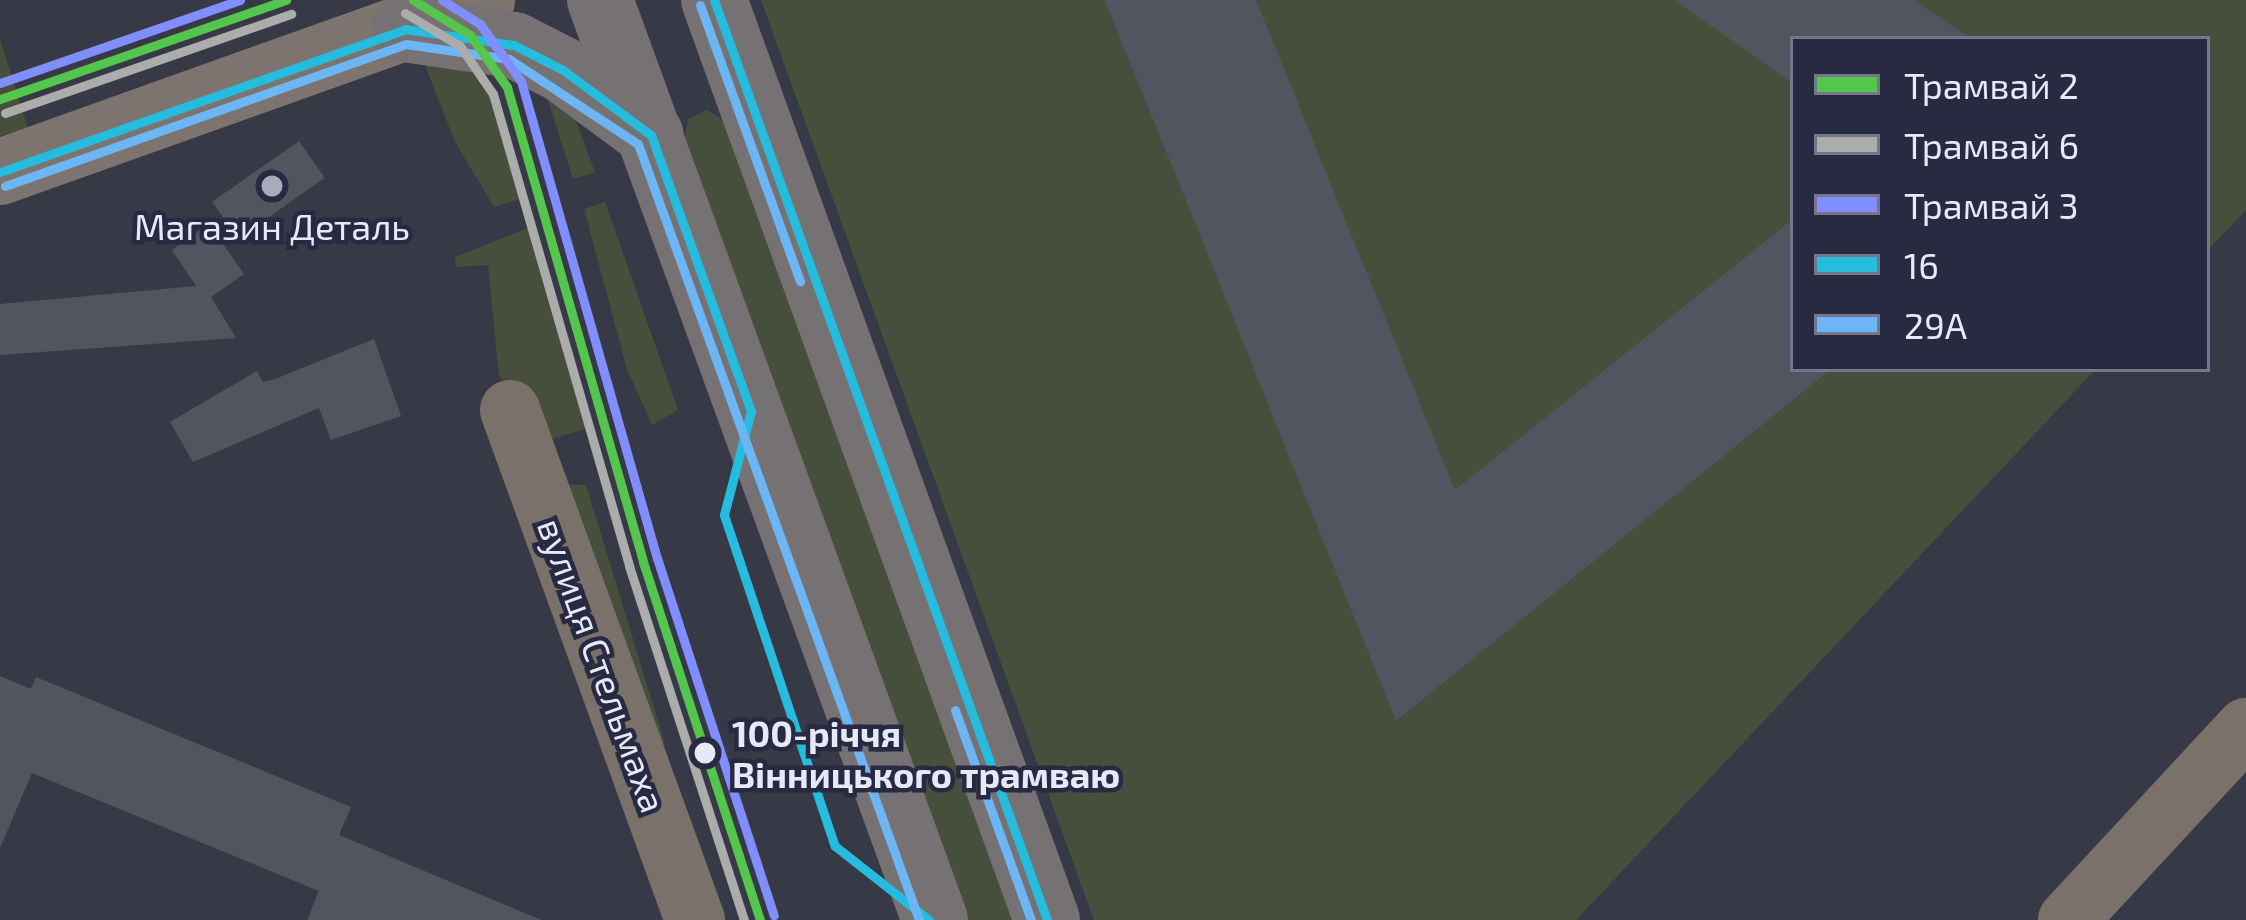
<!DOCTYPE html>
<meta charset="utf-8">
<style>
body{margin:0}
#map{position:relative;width:2246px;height:920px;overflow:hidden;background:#383946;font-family:"Exo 2",sans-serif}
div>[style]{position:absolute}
.green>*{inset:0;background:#474f3c}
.building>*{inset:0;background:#525460;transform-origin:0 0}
.street>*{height:60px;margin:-30px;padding:0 30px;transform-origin:30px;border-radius:30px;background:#7a716b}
.secondary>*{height:66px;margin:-33px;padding:0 33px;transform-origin:33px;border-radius:33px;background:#7e746f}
.highway>*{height:66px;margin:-33px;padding:0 33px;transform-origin:33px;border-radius:33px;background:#767173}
.bus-1>*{height:9px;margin:-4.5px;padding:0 4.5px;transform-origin:4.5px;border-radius:4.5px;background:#26bcdd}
.bus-2>*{height:9px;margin:-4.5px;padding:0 4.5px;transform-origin:4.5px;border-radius:4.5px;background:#6db6f5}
.tram-1>*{height:9px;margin:-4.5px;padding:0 4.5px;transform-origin:4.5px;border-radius:4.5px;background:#54c64d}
.tram-2>*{height:9px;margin:-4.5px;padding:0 4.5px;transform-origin:4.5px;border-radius:4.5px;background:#acacac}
.tram-3>*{height:9px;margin:-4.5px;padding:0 4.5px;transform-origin:4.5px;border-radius:4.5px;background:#808eff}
.dots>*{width:33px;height:33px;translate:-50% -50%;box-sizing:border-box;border:6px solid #282a41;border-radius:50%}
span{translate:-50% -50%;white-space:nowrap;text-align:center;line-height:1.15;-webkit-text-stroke:9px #282a41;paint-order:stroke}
.poi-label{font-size:36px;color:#e7e9f9}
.street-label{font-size:36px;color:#e7e9f9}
.stop-label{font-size:36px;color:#e7e9f9;font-weight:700}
.left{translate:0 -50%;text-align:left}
.legend{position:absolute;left:1790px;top:36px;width:420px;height:336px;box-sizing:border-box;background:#282a41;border:3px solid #74768b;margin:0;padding:15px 21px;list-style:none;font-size:36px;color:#e7e9f9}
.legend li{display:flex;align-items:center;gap:24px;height:60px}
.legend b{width:60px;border:3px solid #74768b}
</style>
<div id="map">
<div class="green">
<i style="clip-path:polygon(761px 0,2246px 0,2246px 210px,2207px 251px,2207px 39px,1793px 39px,1793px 369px,2096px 369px,1576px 920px,1094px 920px)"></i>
<i style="clip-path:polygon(0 39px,28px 128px,0 136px)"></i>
<i style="clip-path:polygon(423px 60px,472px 64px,495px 104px,523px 198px,494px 207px,455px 142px)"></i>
<i style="clip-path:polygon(543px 84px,573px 114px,595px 172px,573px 179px)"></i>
<i style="clip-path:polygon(707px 110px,727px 122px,1012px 920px,966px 920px,685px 137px,688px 119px)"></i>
<i style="clip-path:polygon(605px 202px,678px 410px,652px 425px,627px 369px,584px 209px)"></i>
<i style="clip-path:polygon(533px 226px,590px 427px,546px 441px,531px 401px,499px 377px,488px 265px,456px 267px,455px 257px)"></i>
<i style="clip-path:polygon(562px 484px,586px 485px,665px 744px,660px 747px)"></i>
</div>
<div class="building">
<i style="clip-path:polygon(1105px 0,1256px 0,1455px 490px,1793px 219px,1793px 369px,1831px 369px,1396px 721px)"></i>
<i style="clip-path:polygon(1674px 0,1915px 0,1971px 39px,1793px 39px,1793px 83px)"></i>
<i style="left:299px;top:141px;width:45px;height:106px;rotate:55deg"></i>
<i style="clip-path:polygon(209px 224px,244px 274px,211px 297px,236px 338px,0 355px,0 304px,196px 286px,172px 250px)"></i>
<i style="clip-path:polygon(374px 339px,401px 416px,331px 440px,319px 408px,193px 462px,170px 422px,257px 371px,263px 382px,275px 379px)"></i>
<i style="clip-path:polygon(0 676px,31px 689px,36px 677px,351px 807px,339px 835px,541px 920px,307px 920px,319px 891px,32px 773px,0 848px)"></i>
</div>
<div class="street">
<i style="left:510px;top:410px;width:543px;rotate:70.06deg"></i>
<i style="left:2068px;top:920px;width:262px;rotate:-47.2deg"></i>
</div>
<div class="secondary">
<i style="left:0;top:172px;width:512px;rotate:-19.64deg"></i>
</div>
<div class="highway">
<i style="left:600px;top:0;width:979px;rotate:69.99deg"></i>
<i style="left:714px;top:0;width:978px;rotate:70.1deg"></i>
<i style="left:405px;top:29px;width:110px;rotate:8.4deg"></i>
<i style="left:514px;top:45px;width:55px;rotate:27deg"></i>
<i style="left:563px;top:70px;width:109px;rotate:36.5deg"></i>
</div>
<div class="bus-1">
<i style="left:714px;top:0;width:978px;rotate:70.1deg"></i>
<i style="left:0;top:172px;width:430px;rotate:-19.4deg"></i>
<i style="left:405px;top:29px;width:110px;rotate:8.4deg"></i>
<i style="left:514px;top:45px;width:55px;rotate:27deg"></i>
<i style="left:563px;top:70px;width:109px;rotate:36.5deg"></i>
<i style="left:651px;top:135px;width:294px;rotate:70.1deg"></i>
<i style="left:751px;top:411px;width:107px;rotate:104.6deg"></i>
<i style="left:724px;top:515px;width:349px;rotate:71.5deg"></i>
<i style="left:835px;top:846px;width:120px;rotate:38.2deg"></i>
</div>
<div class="bus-2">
<i style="left:700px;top:5px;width:294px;rotate:70.1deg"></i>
<i style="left:5px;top:186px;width:425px;rotate:-19.5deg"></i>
<i style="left:406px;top:44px;width:104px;rotate:8.3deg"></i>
<i style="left:509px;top:59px;width:154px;rotate:33.4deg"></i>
<i style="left:638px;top:144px;width:825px;rotate:70.09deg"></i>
<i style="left:955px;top:710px;width:223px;rotate:70.1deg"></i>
</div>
<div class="tram-1">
<i style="left:413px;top:0;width:67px;rotate:31.6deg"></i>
<i style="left:470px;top:35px;width:64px;rotate:54.6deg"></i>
<i style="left:507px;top:87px;width:494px;rotate:74deg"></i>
<i style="left:643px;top:562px;width:377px;rotate:71.9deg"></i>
<i style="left:0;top:99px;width:303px;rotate:-19.1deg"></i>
</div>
<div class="tram-2">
<i style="left:405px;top:13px;width:64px;rotate:31deg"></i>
<i style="left:460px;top:46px;width:58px;rotate:55.5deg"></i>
<i style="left:493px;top:94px;width:491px;rotate:73.9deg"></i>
<i style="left:629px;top:566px;width:372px;rotate:72deg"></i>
<i style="left:5px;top:113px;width:303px;rotate:-19.1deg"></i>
</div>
<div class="tram-3">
<i style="left:442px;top:0;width:45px;rotate:32.3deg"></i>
<i style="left:480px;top:24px;width:70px;rotate:54.3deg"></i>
<i style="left:521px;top:81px;width:496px;rotate:74.1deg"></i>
<i style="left:657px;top:558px;width:376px;rotate:71.9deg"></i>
<i style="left:0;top:83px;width:254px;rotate:-19.1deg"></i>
</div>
<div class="dots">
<i style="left:272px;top:186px;background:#aaabba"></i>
<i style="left:705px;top:753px;background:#e7e9f9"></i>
</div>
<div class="poi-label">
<span style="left:272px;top:226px">Магазин Деталь</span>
</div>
<div class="street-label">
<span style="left:603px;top:665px;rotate:70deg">вулиця Стельмаха</span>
</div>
<div class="stop-label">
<span class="left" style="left:732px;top:753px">100-річчя<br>Вінницького трамваю</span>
</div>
<ul class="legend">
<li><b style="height:15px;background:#54c64d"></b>Трамвай 2</li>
<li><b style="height:15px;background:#acacac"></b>Трамвай 6</li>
<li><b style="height:15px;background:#808eff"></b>Трамвай 3</li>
<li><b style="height:15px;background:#26bcdd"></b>16</li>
<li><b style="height:15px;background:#6db6f5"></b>29А</li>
</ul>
</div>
